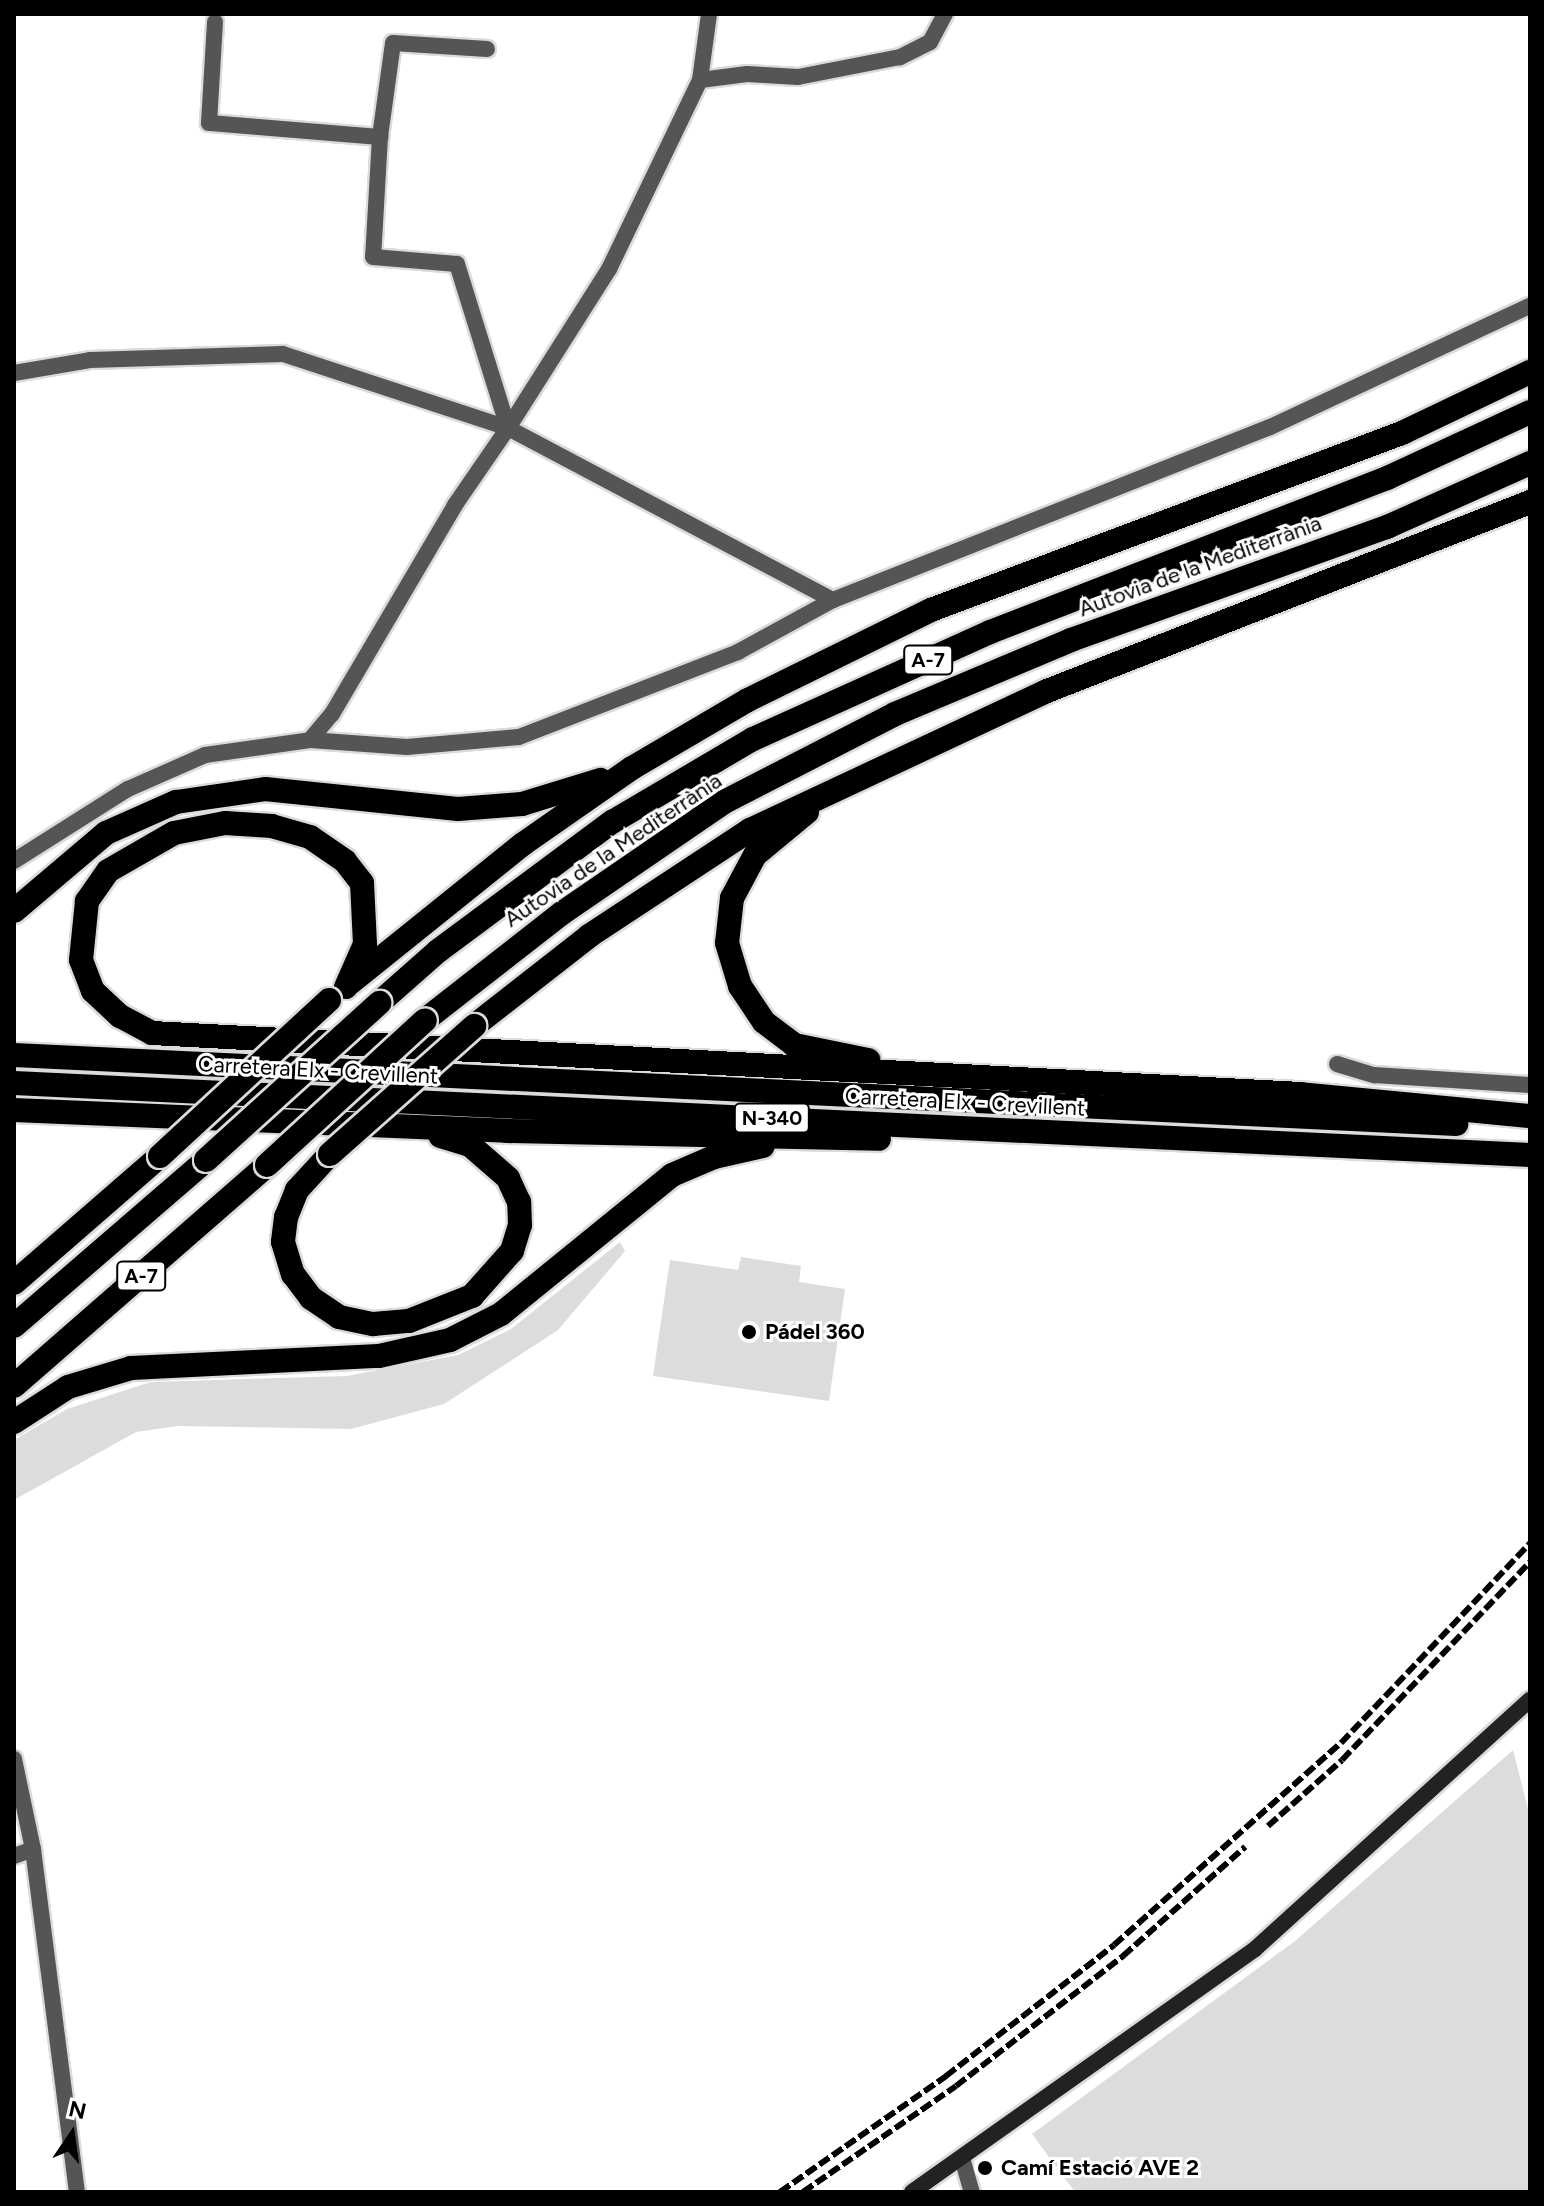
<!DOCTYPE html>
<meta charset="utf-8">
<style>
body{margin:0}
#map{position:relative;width:1544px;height:2206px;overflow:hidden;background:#fff;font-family:Figtree,sans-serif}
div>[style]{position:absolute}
.green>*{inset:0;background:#dcdcdc}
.roads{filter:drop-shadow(2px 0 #dbdbdb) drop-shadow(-2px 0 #dbdbdb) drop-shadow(0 2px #dbdbdb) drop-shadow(0 -2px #dbdbdb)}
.street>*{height:16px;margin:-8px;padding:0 8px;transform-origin:8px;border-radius:8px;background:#555}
.secondary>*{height:16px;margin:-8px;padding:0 8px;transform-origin:8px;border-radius:8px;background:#222}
.highway>*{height:24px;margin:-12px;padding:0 12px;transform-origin:12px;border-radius:12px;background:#000}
.rail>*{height:6px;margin-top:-3px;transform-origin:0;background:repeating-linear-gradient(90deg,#000 0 12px,transparent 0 16px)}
.bridges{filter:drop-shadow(2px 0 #dbdbdb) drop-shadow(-2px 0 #dbdbdb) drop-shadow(0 2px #dbdbdb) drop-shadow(0 -2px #dbdbdb)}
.highway-bridge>*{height:24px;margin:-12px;padding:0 12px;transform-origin:12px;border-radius:12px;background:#000}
.dots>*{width:22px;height:22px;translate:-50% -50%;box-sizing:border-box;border:4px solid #fff;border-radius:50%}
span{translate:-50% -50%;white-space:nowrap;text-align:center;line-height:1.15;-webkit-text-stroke:6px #fff;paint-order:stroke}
.shield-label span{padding:2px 6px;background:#fff;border:2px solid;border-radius:6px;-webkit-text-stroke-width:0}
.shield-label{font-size:20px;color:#000;font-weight:700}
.street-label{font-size:22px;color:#000}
.poi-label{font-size:22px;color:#000;font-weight:700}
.left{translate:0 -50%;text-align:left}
.frame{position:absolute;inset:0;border:16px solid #000;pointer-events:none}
.north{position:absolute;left:32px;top:2094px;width:80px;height:80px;-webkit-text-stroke:6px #fff;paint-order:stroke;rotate:13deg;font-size:22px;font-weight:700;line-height:32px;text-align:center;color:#000}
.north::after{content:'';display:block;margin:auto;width:28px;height:36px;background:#000;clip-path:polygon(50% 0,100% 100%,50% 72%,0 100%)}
</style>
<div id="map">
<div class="green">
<i style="clip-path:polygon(620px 1242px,625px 1251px,558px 1330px,444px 1404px,351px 1429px,178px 1426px,136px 1432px,14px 1500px,14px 1440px,67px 1409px,151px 1382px,347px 1376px,458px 1355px,511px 1329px)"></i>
<i style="clip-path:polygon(741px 1257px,801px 1266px,799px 1282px,845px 1289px,829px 1401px,653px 1376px,670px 1260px,738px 1270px)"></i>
<i style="clip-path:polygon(1513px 1750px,1530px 1817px,1530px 2192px,1075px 2192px,1032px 2134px,1295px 1941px)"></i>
</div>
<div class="roads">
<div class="street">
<i style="left:945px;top:14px;width:32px;rotate:118deg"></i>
<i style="left:930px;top:42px;width:34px;rotate:153deg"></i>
<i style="left:900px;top:57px;width:104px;rotate:168.9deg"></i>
<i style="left:798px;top:77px;width:51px;rotate:-176.6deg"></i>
<i style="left:747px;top:74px;width:47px;rotate:172.7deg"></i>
<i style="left:700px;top:80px;width:210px;rotate:115.7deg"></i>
<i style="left:609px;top:269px;width:188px;rotate:122.4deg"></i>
<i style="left:508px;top:428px;width:368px;rotate:27.9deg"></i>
<i style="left:833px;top:600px;width:470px;rotate:-21.6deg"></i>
<i style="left:1270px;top:427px;width:287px;rotate:-25deg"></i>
<i style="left:215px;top:22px;width:101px;rotate:93.4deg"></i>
<i style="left:209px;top:123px;width:172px;rotate:4.7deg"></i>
<i style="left:487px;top:49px;width:94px;rotate:-176.3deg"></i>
<i style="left:393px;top:43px;width:95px;rotate:97.9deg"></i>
<i style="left:380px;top:137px;width:120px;rotate:93.3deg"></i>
<i style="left:373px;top:257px;width:84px;rotate:4.8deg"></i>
<i style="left:457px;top:264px;width:172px;rotate:72.7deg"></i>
<i style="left:700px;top:80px;width:67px;rotate:-82.2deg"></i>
<i style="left:14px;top:373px;width:77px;rotate:-9.7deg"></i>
<i style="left:90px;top:360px;width:193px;rotate:-1.8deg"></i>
<i style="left:283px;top:354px;width:237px;rotate:18.2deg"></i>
<i style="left:310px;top:740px;width:97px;rotate:4.1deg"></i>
<i style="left:407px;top:747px;width:112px;rotate:-5.1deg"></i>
<i style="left:519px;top:737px;width:235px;rotate:-21.2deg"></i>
<i style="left:738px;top:652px;width:108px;rotate:-28.7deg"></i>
<i style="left:14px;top:861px;width:135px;rotate:-32.3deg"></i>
<i style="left:128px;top:789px;width:84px;rotate:-23.8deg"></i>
<i style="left:205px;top:755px;width:106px;rotate:-8.1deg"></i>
<i style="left:310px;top:740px;width:34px;rotate:-50deg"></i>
<i style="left:332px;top:714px;width:243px;rotate:-59.5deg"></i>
<i style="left:455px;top:505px;width:93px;rotate:-55.5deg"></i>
<i style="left:1337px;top:1064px;width:39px;rotate:17deg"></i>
<i style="left:1374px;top:1075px;width:156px;rotate:3.7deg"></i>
<i style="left:14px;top:1759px;width:92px;rotate:78.1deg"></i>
<i style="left:33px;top:1849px;width:346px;rotate:82.7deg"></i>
<i style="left:14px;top:1856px;width:20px;rotate:-20deg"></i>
<i style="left:962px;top:2158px;width:35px;rotate:74deg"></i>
</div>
<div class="secondary">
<i style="left:912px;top:2192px;width:420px;rotate:-35.3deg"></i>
<i style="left:1255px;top:1949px;width:371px;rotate:-42.2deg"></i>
</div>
<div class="highway">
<i style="left:807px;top:812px;width:67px;rotate:140.4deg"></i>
<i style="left:755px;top:855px;width:49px;rotate:118.1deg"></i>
<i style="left:732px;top:898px;width:45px;rotate:96.3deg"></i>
<i style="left:727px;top:943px;width:45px;rotate:73.2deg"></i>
<i style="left:740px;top:986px;width:43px;rotate:56.3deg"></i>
<i style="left:764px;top:1022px;width:38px;rotate:37deg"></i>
<i style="left:794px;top:1045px;width:76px;rotate:11.5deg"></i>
<i style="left:14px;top:911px;width:121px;rotate:-40.3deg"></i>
<i style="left:106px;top:833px;width:77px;rotate:-23.9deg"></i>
<i style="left:176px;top:802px;width:90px;rotate:-8.3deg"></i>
<i style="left:265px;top:789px;width:194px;rotate:5.9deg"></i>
<i style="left:458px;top:809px;width:64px;rotate:-4.5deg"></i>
<i style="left:522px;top:804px;width:82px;rotate:-17.1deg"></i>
<i style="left:350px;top:983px;width:222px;rotate:-38.8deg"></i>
<i style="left:523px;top:844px;width:133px;rotate:-34.9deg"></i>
<i style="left:632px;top:768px;width:134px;rotate:-30.4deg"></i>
<i style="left:748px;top:700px;width:204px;rotate:-26.2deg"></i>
<i style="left:931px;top:610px;width:503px;rotate:-20.6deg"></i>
<i style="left:1402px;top:433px;width:142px;rotate:-25.5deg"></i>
<i style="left:346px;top:987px;width:47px;rotate:-66.2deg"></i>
<i style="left:365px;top:944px;width:61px;rotate:-92.8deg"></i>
<i style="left:362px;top:883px;width:28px;rotate:-128deg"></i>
<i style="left:345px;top:861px;width:42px;rotate:-145.6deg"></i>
<i style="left:310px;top:837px;width:40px;rotate:-164deg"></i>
<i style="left:272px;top:826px;width:47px;rotate:-176.3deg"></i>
<i style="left:225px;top:823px;width:52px;rotate:168.9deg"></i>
<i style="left:174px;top:833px;width:76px;rotate:150.1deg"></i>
<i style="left:108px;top:871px;width:37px;rotate:125deg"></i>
<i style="left:87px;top:901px;width:59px;rotate:95.8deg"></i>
<i style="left:81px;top:960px;width:33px;rotate:69deg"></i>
<i style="left:93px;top:991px;width:37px;rotate:43deg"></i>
<i style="left:120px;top:1016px;width:36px;rotate:28deg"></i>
<i style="left:152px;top:1033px;width:1150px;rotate:3.04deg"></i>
<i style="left:1300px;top:1094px;width:231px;rotate:5.5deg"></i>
<i style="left:379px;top:1003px;width:79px;rotate:-41.4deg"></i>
<i style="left:438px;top:951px;width:217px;rotate:-36.6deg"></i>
<i style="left:612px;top:822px;width:164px;rotate:-30.5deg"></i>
<i style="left:753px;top:739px;width:260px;rotate:-24.3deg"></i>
<i style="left:990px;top:632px;width:426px;rotate:-21.2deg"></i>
<i style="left:1387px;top:478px;width:157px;rotate:-24.8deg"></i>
<i style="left:425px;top:1020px;width:174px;rotate:-38deg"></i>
<i style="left:562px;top:913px;width:196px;rotate:-34.4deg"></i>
<i style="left:724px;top:802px;width:192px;rotate:-27.2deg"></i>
<i style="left:895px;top:714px;width:191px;rotate:-22.8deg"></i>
<i style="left:1071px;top:640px;width:336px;rotate:-19.7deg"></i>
<i style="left:1387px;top:527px;width:157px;rotate:-24.1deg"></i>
<i style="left:474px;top:1026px;width:146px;rotate:-38deg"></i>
<i style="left:589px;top:936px;width:193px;rotate:-33.4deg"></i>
<i style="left:750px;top:830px;width:328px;rotate:-25.1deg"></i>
<i style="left:1047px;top:691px;width:519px;rotate:-21.37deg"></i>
<i style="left:14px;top:1055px;width:1444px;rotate:2.74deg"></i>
<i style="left:14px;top:1083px;width:1518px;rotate:2.72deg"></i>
<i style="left:14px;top:1110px;width:493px;rotate:2.4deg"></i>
<i style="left:507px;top:1131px;width:372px;rotate:1.2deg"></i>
<i style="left:330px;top:1154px;width:49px;rotate:132.5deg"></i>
<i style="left:297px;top:1190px;width:29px;rotate:112deg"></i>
<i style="left:286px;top:1217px;width:25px;rotate:97deg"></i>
<i style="left:283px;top:1242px;width:34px;rotate:73deg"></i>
<i style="left:293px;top:1274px;width:30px;rotate:53deg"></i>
<i style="left:311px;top:1298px;width:34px;rotate:34deg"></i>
<i style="left:339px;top:1317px;width:35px;rotate:12deg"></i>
<i style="left:373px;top:1324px;width:36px;rotate:-5deg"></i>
<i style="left:409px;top:1321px;width:68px;rotate:-21.6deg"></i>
<i style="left:472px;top:1296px;width:60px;rotate:-48.4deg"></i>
<i style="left:512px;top:1251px;width:27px;rotate:-73deg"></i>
<i style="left:520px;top:1225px;width:23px;rotate:-92deg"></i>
<i style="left:519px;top:1202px;width:26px;rotate:-115deg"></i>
<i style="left:508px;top:1178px;width:50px;rotate:-139deg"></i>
<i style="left:470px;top:1145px;width:31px;rotate:-163deg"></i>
<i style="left:14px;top:1283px;width:194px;rotate:-41deg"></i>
<i style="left:14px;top:1326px;width:254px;rotate:-40.8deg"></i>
<i style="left:14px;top:1386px;width:336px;rotate:-41.1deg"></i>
<i style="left:14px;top:1422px;width:64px;rotate:-32.9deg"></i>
<i style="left:68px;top:1387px;width:66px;rotate:-16.8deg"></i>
<i style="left:131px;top:1368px;width:248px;rotate:-2.8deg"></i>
<i style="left:379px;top:1356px;width:73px;rotate:-12.7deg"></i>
<i style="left:450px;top:1340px;width:57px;rotate:-27deg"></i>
<i style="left:501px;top:1314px;width:220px;rotate:-39.1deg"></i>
<i style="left:672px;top:1175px;width:46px;rotate:-23.2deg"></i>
<i style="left:714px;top:1157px;width:50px;rotate:-12.7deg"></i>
</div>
</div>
<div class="rail">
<i style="left:1268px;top:1826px;width:99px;rotate:-41.7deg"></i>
<i style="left:1342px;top:1760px;width:273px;rotate:-46.5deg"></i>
<i style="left:780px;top:2192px;width:203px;rotate:-34.9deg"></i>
<i style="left:946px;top:2076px;width:213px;rotate:-37.9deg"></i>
<i style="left:1114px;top:1945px;width:304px;rotate:-41.7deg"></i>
<i style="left:1341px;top:1743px;width:275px;rotate:-46.6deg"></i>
<i style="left:803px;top:2192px;width:186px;rotate:-34.7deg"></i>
<i style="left:956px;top:2086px;width:212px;rotate:-37.9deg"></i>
<i style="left:1123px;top:1956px;width:164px;rotate:-41.8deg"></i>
</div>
<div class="bridges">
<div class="highway-bridge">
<i style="left:330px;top:1154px;width:193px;rotate:-41.6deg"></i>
<i style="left:160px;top:1156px;width:230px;rotate:-42.7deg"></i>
<i style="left:206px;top:1160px;width:234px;rotate:-42.2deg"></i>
<i style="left:267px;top:1165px;width:214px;rotate:-42.5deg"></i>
</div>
</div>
<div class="dots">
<i style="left:749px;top:1332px;background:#000"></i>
<i style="left:985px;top:2168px;background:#000"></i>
</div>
<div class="shield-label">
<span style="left:928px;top:660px">A-7</span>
<span style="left:772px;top:1118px">N-340</span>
<span style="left:141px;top:1276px">A-7</span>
</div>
<div class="street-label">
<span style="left:1200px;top:566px;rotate:-20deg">Autovia de la Mediterrània</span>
<span style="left:613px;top:850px;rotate:-34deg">Autovia de la Mediterrània</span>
<span style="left:318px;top:1070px;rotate:3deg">Carretera Elx - Crevillent</span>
<span style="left:965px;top:1102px;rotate:3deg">Carretera Elx - Crevillent</span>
</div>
<div class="poi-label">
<span class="left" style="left:765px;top:1332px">Pádel 360</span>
<span class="left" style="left:1001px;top:2168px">Camí Estació AVE 2</span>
</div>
<div class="frame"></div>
<div class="north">N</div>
</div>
